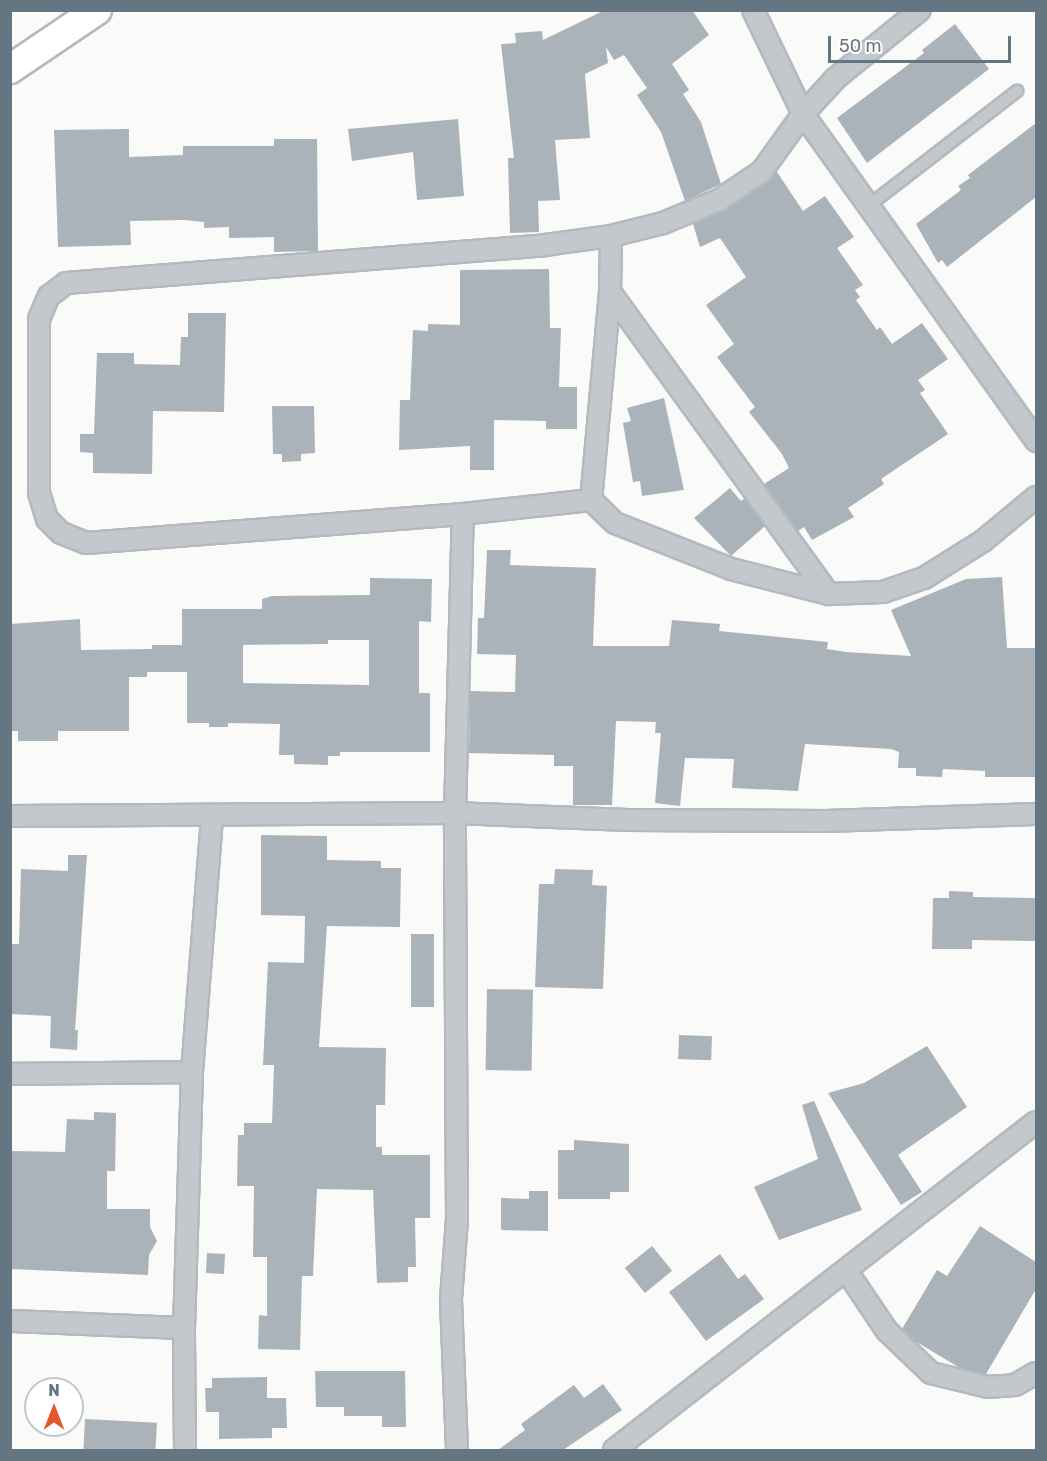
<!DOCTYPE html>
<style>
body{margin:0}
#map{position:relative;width:1047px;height:1461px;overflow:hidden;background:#fafaf8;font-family:Rubik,sans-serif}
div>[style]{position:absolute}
.building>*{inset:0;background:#aab3b9;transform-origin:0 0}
.roads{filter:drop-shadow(2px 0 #b3babf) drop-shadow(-2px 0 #b3babf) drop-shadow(0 2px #b3babf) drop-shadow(0 -2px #b3babf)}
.lane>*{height:10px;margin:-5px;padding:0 5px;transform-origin:5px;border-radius:5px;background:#c3c8cc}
.street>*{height:20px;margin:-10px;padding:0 10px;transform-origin:10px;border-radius:10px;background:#c3c8cc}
.secondary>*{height:28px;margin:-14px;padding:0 14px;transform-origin:14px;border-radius:14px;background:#fff}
span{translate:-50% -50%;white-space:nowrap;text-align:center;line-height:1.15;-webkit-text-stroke:6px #fff;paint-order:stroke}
.frame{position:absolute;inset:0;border:12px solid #657683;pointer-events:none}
.north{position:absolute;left:24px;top:1377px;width:60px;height:60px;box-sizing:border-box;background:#fff;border:2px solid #c1c8cd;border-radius:50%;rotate:0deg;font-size:16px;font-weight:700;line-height:24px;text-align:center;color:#657683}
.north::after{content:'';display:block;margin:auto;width:21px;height:27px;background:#e4572e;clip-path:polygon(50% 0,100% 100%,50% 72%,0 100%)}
.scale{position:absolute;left:828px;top:36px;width:183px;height:27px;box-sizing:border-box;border:3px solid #657683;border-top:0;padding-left:8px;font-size:18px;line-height:21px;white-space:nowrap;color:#657683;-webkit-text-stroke:4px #fff;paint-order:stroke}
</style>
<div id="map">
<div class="building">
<i style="clip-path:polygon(605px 10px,692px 10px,709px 35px,672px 64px,689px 90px,683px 94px,701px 122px,721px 184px,685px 201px,661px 132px,637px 95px,647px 88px,624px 55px,614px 60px,606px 47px,608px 63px,585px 74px,590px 138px,555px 140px,560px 200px,538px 201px,539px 232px,510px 233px,508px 158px,514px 158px,501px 44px,516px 43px,515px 33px,542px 31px,543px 40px)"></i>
<i style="clip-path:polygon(955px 24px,989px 69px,867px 163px,837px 118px,924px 53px,922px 50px)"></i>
<i style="clip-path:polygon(458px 119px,464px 196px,417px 200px,413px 152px,352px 161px,348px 129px)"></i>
<i style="clip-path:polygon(1036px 123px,1036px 197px,947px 267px,942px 260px,938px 263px,916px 224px,961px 190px,958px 186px,970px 178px,968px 175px)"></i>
<i style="clip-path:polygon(129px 129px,129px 157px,183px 155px,183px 146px,274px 146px,274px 139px,317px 139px,318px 251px,274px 252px,274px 237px,229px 238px,229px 227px,204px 228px,204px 222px,184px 220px,130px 221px,131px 245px,58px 247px,54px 130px)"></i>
<i style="clip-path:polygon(777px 172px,803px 211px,825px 196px,854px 237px,837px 248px,863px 285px,855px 290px,860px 297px,856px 300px,877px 330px,880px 327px,892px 344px,922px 323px,948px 359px,918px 380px,925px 390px,920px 393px,948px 434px,881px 479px,884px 484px,848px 508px,854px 517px,812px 540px,804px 527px,798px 531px,764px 484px,789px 468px,782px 454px,749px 412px,755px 407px,717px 357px,734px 344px,706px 305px,746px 277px,720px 238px,700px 247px,693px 224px,726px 210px)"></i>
<i style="clip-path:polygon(549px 269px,550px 328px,561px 328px,559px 387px,577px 387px,577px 429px,546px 429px,546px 421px,494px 420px,494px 470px,470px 470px,470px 446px,399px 450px,400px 400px,410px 400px,413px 330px,428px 331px,428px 324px,460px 325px,460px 270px)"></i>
<i style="clip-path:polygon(188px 313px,226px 313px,224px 412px,153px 411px,152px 474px,93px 473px,93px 453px,80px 452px,80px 434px,94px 434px,97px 353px,134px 353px,134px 364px,180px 365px,181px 337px,188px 337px)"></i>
<i style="clip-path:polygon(664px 398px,684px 490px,642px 496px,640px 481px,633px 482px,623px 423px,631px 421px,627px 408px)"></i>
<i style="clip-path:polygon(272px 406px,314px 406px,315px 453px,301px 454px,301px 461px,282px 462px,282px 454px,273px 454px)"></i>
<i style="clip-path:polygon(730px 488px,741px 501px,745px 498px,765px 526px,731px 556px,694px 518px)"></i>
<i style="clip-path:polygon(487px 550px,511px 550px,510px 565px,596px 568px,593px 646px,669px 646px,672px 620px,720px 624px,719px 631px,828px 642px,827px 649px,846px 652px,911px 656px,891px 610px,966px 579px,1002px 577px,1007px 648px,1036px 648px,1036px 777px,985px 777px,985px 771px,943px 769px,942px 777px,916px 776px,916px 768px,898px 768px,899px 752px,891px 749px,805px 744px,798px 791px,732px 788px,734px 759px,685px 758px,680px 806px,655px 803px,661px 733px,655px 733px,656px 722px,616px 721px,612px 805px,573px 805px,573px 766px,554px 766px,554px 755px,469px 753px,470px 691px,515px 692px,516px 655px,477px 654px,478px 618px,484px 618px)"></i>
<i style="clip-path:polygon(evenodd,370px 578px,432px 579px,431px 622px,419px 621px,419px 693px,430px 693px,430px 752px,340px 752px,340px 756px,328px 756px,328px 765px,294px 764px,294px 755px,279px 755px,280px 724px,228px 723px,228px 727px,209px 727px,209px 723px,187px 723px,187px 672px,147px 672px,147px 677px,129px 677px,129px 731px,58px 731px,58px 741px,18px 741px,18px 731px,10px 731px,10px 624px,80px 619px,81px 650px,152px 649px,152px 645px,182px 645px,182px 609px,262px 609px,262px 599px,272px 596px,370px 595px,370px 578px,328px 640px,369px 640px,369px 685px,243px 683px,243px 645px,328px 644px,328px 640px)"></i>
<i style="clip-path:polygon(261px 835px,327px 836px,327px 860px,381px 861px,381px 868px,401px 868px,400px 927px,327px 926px,319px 1047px,386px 1048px,385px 1105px,376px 1105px,376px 1147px,382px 1147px,382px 1155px,430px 1155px,430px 1218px,415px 1218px,416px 1267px,408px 1267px,408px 1282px,377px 1283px,373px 1190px,317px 1189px,313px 1276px,302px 1276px,300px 1350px,258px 1349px,259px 1315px,267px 1316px,267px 1257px,253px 1257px,254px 1186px,237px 1186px,238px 1135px,244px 1135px,244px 1123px,272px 1123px,274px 1065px,263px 1065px,268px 962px,304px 963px,305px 916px,261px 915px)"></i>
<i style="clip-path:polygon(68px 855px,87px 855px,75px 1030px,78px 1030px,77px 1050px,50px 1048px,51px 1016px,10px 1014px,10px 944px,19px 944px,21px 869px,68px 871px)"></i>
<i style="clip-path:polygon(555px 869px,593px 870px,592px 885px,607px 886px,603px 989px,535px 987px,539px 884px,554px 884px)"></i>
<i style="clip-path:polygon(949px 891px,973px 892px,973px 897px,1036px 898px,1036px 941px,972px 940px,972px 949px,932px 949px,933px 898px,949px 898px)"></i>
<i style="left:411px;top:934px;width:23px;height:73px"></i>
<i style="left:487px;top:989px;width:46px;height:81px;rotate:1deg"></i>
<i style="left:679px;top:1035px;width:33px;height:24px;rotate:2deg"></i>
<i style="clip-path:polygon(927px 1046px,967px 1107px,898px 1155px,922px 1192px,901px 1205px,828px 1093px,864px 1083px)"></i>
<i style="clip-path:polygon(814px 1101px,862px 1210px,779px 1240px,754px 1187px,818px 1159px,802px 1105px)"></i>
<i style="clip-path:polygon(94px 1112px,116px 1113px,115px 1171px,107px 1171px,107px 1209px,150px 1209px,150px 1227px,157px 1241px,149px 1255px,148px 1275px,10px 1269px,10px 1151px,65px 1152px,67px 1119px,94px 1120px)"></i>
<i style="clip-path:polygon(574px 1140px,629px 1144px,629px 1192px,610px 1192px,610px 1199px,558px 1199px,558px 1150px,574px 1150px)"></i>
<i style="clip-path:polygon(529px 1191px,548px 1191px,548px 1231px,501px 1230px,501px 1198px,529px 1199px)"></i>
<i style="clip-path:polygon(980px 1226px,1036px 1262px,1036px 1289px,986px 1374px,960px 1368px,915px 1341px,902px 1329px,937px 1270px,947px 1276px)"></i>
<i style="left:652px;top:1246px;width:32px;height:35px;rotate:51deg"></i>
<i style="left:207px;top:1253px;width:18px;height:20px;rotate:3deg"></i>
<i style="clip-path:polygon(720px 1254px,738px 1279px,745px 1274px,764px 1299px,706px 1341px,669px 1292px)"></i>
<i style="clip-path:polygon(315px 1371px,405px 1371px,406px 1427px,382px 1427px,382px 1416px,344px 1416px,344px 1407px,316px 1407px)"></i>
<i style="clip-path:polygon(267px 1377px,267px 1398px,286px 1398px,287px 1428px,272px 1428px,272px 1438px,219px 1439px,219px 1412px,206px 1412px,205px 1388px,212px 1388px,212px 1378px)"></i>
<i style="clip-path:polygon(603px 1384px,622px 1410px,563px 1450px,498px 1450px,525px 1430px,521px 1424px,574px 1385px,584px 1398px)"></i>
<i style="left:85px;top:1419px;width:72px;height:31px;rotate:3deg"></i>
</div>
<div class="roads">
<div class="lane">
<i style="left:867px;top:207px;width:190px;rotate:-37.7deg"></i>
</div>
<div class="street">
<i style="left:753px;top:10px;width:115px;rotate:64.3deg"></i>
<i style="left:803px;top:114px;width:402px;rotate:54.5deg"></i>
<i style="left:611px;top:236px;width:56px;rotate:91deg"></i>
<i style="left:610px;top:292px;width:209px;rotate:95.2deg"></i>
<i style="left:591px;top:500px;width:33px;rotate:44deg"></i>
<i style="left:615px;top:523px;width:125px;rotate:21.6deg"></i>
<i style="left:731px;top:569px;width:101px;rotate:14.3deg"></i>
<i style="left:829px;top:594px;width:54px;rotate:-2.1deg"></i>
<i style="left:883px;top:592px;width:43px;rotate:-18.9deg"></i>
<i style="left:924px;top:578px;width:70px;rotate:-32.1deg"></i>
<i style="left:983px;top:541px;width:69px;rotate:-39.7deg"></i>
<i style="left:610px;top:292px;width:373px;rotate:54.1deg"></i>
<i style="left:591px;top:500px;width:129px;rotate:173.8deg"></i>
<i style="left:463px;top:514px;width:378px;rotate:175.6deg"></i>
<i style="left:86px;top:543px;width:27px;rotate:-158deg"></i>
<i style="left:61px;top:533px;width:20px;rotate:-135deg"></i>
<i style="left:47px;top:519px;width:28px;rotate:-107deg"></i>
<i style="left:39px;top:492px;width:173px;rotate:-90deg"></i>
<i style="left:39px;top:319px;width:25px;rotate:-67deg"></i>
<i style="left:49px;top:296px;width:21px;rotate:-37deg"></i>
<i style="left:66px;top:283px;width:481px;rotate:-4.5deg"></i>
<i style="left:545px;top:245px;width:67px;rotate:-7.8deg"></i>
<i style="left:611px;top:236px;width:54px;rotate:-14deg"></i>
<i style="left:663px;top:223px;width:61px;rotate:-22.3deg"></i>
<i style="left:719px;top:200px;width:52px;rotate:-34deg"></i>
<i style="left:762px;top:171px;width:70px;rotate:-54.3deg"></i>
<i style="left:803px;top:114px;width:49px;rotate:-47.5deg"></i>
<i style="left:836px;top:78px;width:108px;rotate:-39deg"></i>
<i style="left:10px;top:816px;width:445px;rotate:-0.4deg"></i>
<i style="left:455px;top:813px;width:173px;rotate:2.3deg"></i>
<i style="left:628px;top:820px;width:198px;rotate:0.3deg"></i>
<i style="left:826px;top:821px;width:210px;rotate:-1.9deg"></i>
<i style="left:10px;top:1074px;width:182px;rotate:-0.6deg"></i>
<i style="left:846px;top:1270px;width:73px;rotate:56.1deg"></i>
<i style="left:887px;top:1331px;width:61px;rotate:43.7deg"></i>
<i style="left:931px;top:1373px;width:59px;rotate:13.8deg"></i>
<i style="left:988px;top:1387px;width:27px;rotate:-4deg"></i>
<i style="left:1015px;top:1385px;width:24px;rotate:-30deg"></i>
<i style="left:10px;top:1321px;width:174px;rotate:2.3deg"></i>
<i style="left:185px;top:1450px;width:122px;rotate:-90.5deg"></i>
<i style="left:184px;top:1328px;width:256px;rotate:-88.2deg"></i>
<i style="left:192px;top:1072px;width:256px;rotate:-85.5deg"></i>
<i style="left:457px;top:1450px;width:151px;rotate:-92.3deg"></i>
<i style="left:451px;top:1299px;width:79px;rotate:-85.7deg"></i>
<i style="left:457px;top:1220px;width:407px;rotate:-90.3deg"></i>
<i style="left:455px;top:813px;width:299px;rotate:-88.5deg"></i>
<i style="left:614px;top:1450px;width:534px;rotate:-37.86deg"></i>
</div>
<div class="secondary">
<i style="left:10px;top:69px;width:105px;rotate:-34.1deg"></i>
</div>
</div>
<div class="frame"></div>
<div class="north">N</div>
<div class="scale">50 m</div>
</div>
